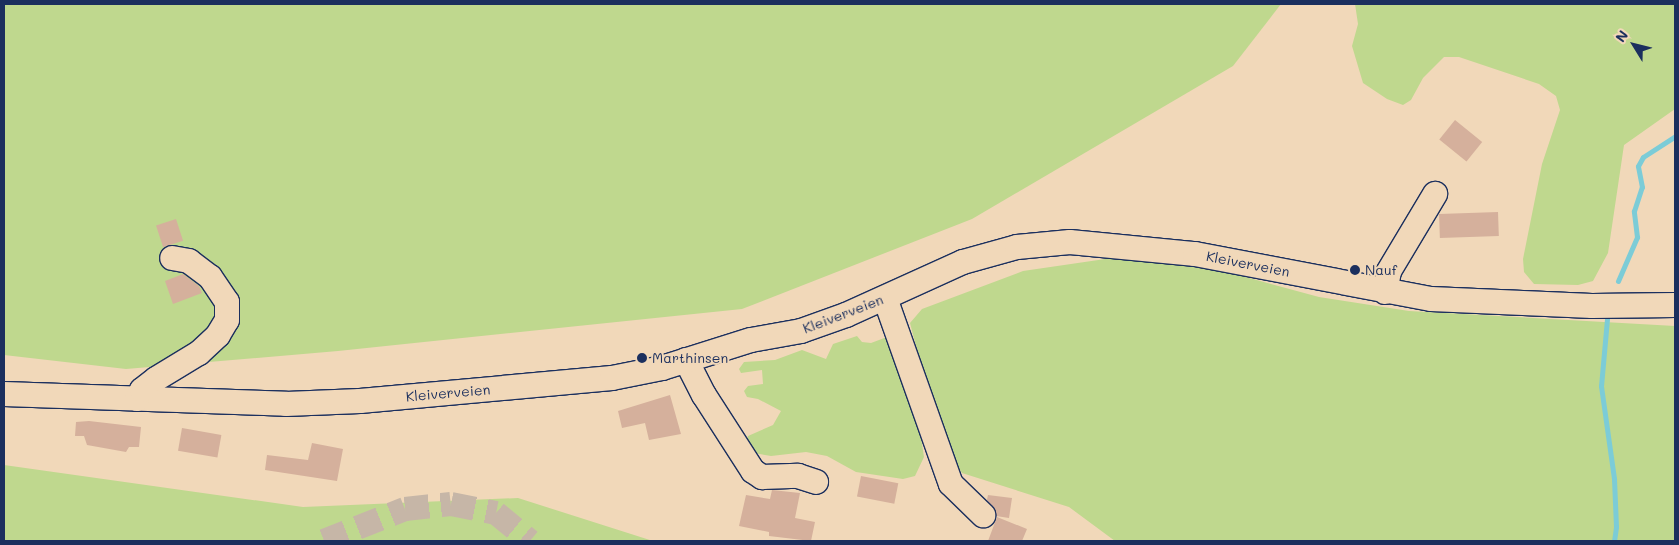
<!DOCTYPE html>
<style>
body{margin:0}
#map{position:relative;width:1679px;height:545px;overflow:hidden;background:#f1d8b9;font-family:Mali,sans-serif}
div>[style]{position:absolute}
.green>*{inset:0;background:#bfd88e}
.stream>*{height:5px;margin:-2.5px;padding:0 2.5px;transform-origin:2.5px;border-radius:2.5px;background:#7cccd7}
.building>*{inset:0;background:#d5b09c;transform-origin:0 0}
.minor-tunnel>*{height:24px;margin-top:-12px;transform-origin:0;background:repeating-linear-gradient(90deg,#c6b6a7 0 24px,transparent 0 36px)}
.roads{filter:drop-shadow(1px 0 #1b2f5e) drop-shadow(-1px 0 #1b2f5e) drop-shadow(0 1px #1b2f5e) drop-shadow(0 -1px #1b2f5e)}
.minor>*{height:24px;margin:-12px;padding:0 12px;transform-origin:12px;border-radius:12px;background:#f1d8b9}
.dots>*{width:14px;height:14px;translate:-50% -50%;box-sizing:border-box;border:2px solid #f1d8b9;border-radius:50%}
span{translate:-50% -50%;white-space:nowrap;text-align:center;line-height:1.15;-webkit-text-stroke:4px #f1d8b9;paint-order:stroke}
.street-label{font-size:14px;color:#1b2f5e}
.poi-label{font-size:14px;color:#1b2f5e}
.left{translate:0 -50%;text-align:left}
.frame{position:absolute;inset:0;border:5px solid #1b2f5e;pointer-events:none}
.north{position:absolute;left:1609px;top:20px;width:50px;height:50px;-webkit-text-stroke:4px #f1d8b9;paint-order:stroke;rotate:306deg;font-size:14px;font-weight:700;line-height:20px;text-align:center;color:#1b2f5e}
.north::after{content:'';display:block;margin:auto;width:18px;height:22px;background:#1b2f5e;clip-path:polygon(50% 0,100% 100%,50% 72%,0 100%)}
</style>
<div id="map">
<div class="green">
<i style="clip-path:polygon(4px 4px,1281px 4px,1233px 66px,972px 219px,742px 309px,338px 351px,126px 369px,4px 355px)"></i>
<i style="clip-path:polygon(1355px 4px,1675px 4px,1675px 109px,1624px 145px,1608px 253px,1593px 281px,1578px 285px,1534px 284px,1524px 272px,1523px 259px,1542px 164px,1560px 110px,1556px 96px,1539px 84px,1459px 57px,1444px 57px,1423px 78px,1411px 100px,1403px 105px,1387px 99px,1363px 83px,1352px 46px,1358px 24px)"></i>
<i style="clip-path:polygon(1112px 258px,1220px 270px,1319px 297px,1409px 311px,1675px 326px,1675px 541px,1115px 541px,1069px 507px,962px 473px,941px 442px,910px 323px,922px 309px,1023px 271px)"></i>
<i style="clip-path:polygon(857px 336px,862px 342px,871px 343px,887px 337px,918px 418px,924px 457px,915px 476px,903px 479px,856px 472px,827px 456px,806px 452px,771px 456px,754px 453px,745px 445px,748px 436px,773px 425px,781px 411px,758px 399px,747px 397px,744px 391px,748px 386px,763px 384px,762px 370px,741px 373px,739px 369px,744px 362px,775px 360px,802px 350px,826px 359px,833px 344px)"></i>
<i style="clip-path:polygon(4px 465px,303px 507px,518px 498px,653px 541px,4px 541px)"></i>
</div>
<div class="stream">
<i style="left:1618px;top:281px;width:48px;rotate:-66.6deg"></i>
<i style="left:1637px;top:237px;width:26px;rotate:-97deg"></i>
<i style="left:1634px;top:211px;width:25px;rotate:-72deg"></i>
<i style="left:1642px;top:187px;width:21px;rotate:-101deg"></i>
<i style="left:1638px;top:166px;width:10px;rotate:-61deg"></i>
<i style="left:1643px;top:157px;width:38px;rotate:-33deg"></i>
<i style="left:1607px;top:319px;width:67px;rotate:95.1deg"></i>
<i style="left:1601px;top:386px;width:94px;rotate:82deg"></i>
<i style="left:1614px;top:479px;width:48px;rotate:87.6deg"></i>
<i style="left:1616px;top:527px;width:14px;rotate:98deg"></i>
</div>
<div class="building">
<i style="left:1455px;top:120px;width:35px;height:25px;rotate:39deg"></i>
<i style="left:1498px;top:212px;width:24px;height:59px;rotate:88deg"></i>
<i style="left:176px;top:219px;width:23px;height:21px;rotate:72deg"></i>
<i style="clip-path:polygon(183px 274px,199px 286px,202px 293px,173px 304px,165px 281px)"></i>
<i style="clip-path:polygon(670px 395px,681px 434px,649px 440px,645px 423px,622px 428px,618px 411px)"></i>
<i style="clip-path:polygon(89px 421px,141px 427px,139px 447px,129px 447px,126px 452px,87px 445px,84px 436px,75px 436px,76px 422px)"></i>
<i style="left:182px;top:428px;width:40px;height:23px;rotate:10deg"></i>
<i style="clip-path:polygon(312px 443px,343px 449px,337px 481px,265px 470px,267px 455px,308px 460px)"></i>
<i style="left:861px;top:476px;width:38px;height:21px;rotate:11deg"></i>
<i style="clip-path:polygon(772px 490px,800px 493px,795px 518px,815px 522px,811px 541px,769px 536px,769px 532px,739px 526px,746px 495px,770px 499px)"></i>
<i style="clip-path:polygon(988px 495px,1012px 498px,1009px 518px,996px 516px,987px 500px)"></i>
<i style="clip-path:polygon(997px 517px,1027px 529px,1022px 541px,988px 541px)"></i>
</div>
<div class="minor-tunnel">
<i style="left:324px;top:541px;width:87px;rotate:-21.6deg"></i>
<i style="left:405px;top:509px;width:46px;rotate:-6.2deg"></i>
<i style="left:451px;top:504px;width:46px;rotate:11.3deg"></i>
<i style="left:496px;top:513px;width:44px;rotate:39.5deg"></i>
</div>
<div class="roads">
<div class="minor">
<i style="left:1385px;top:292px;width:21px;rotate:-79deg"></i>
<i style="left:1389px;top:271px;width:90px;rotate:-59.1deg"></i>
<i style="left:885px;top:298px;width:197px;rotate:70.5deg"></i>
<i style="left:951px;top:484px;width:45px;rotate:44.1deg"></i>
<i style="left:686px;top:360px;width:39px;rotate:63deg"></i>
<i style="left:704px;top:395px;width:90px;rotate:57.2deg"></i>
<i style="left:753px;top:471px;width:11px;rotate:34deg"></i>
<i style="left:762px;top:477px;width:36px;rotate:-2deg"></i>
<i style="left:798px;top:476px;width:19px;rotate:18deg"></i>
<i style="left:4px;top:394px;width:282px;rotate:2deg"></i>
<i style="left:286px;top:404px;width:74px;rotate:-2.3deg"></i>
<i style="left:360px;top:401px;width:253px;rotate:-5.2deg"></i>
<i style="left:612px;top:378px;width:51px;rotate:-11.3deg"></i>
<i style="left:662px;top:368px;width:93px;rotate:-17.5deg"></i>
<i style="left:751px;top:340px;width:51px;rotate:-10.2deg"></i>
<i style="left:801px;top:331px;width:48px;rotate:-19.6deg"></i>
<i style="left:846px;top:315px;width:128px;rotate:-24.4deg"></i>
<i style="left:963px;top:262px;width:56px;rotate:-15.5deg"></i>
<i style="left:1017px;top:247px;width:53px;rotate:-5.4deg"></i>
<i style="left:1070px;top:242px;width:126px;rotate:5.5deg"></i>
<i style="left:1195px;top:254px;width:240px;rotate:10.8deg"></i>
<i style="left:1431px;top:299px;width:161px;rotate:2.5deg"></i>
<i style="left:1592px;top:306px;width:83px;rotate:-0.7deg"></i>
<i style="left:137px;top:399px;width:10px;rotate:-61deg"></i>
<i style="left:142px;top:390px;width:18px;rotate:-38deg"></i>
<i style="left:156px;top:379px;width:50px;rotate:-31.2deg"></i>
<i style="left:199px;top:353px;width:26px;rotate:-43deg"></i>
<i style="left:218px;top:335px;width:17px;rotate:-59deg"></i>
<i style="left:227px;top:320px;width:18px;rotate:-90deg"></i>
<i style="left:227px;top:302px;width:30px;rotate:-124deg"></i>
<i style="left:210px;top:277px;width:26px;rotate:-143deg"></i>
<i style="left:189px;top:261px;width:17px;rotate:-170deg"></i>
</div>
</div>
<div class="dots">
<i style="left:1355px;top:270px;background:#1b2f5e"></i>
<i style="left:642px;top:358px;background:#1b2f5e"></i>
</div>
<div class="street-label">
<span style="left:1248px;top:264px;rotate:11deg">Kleiverveien</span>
<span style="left:843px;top:314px;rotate:-21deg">Kleiverveien</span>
<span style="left:448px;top:393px;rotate:-5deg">Kleiverveien</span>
</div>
<div class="poi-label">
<span class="left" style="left:1365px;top:270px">Nauf</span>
<span class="left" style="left:652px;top:358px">Marthinsen</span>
</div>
<div class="frame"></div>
<div class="north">N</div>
</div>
